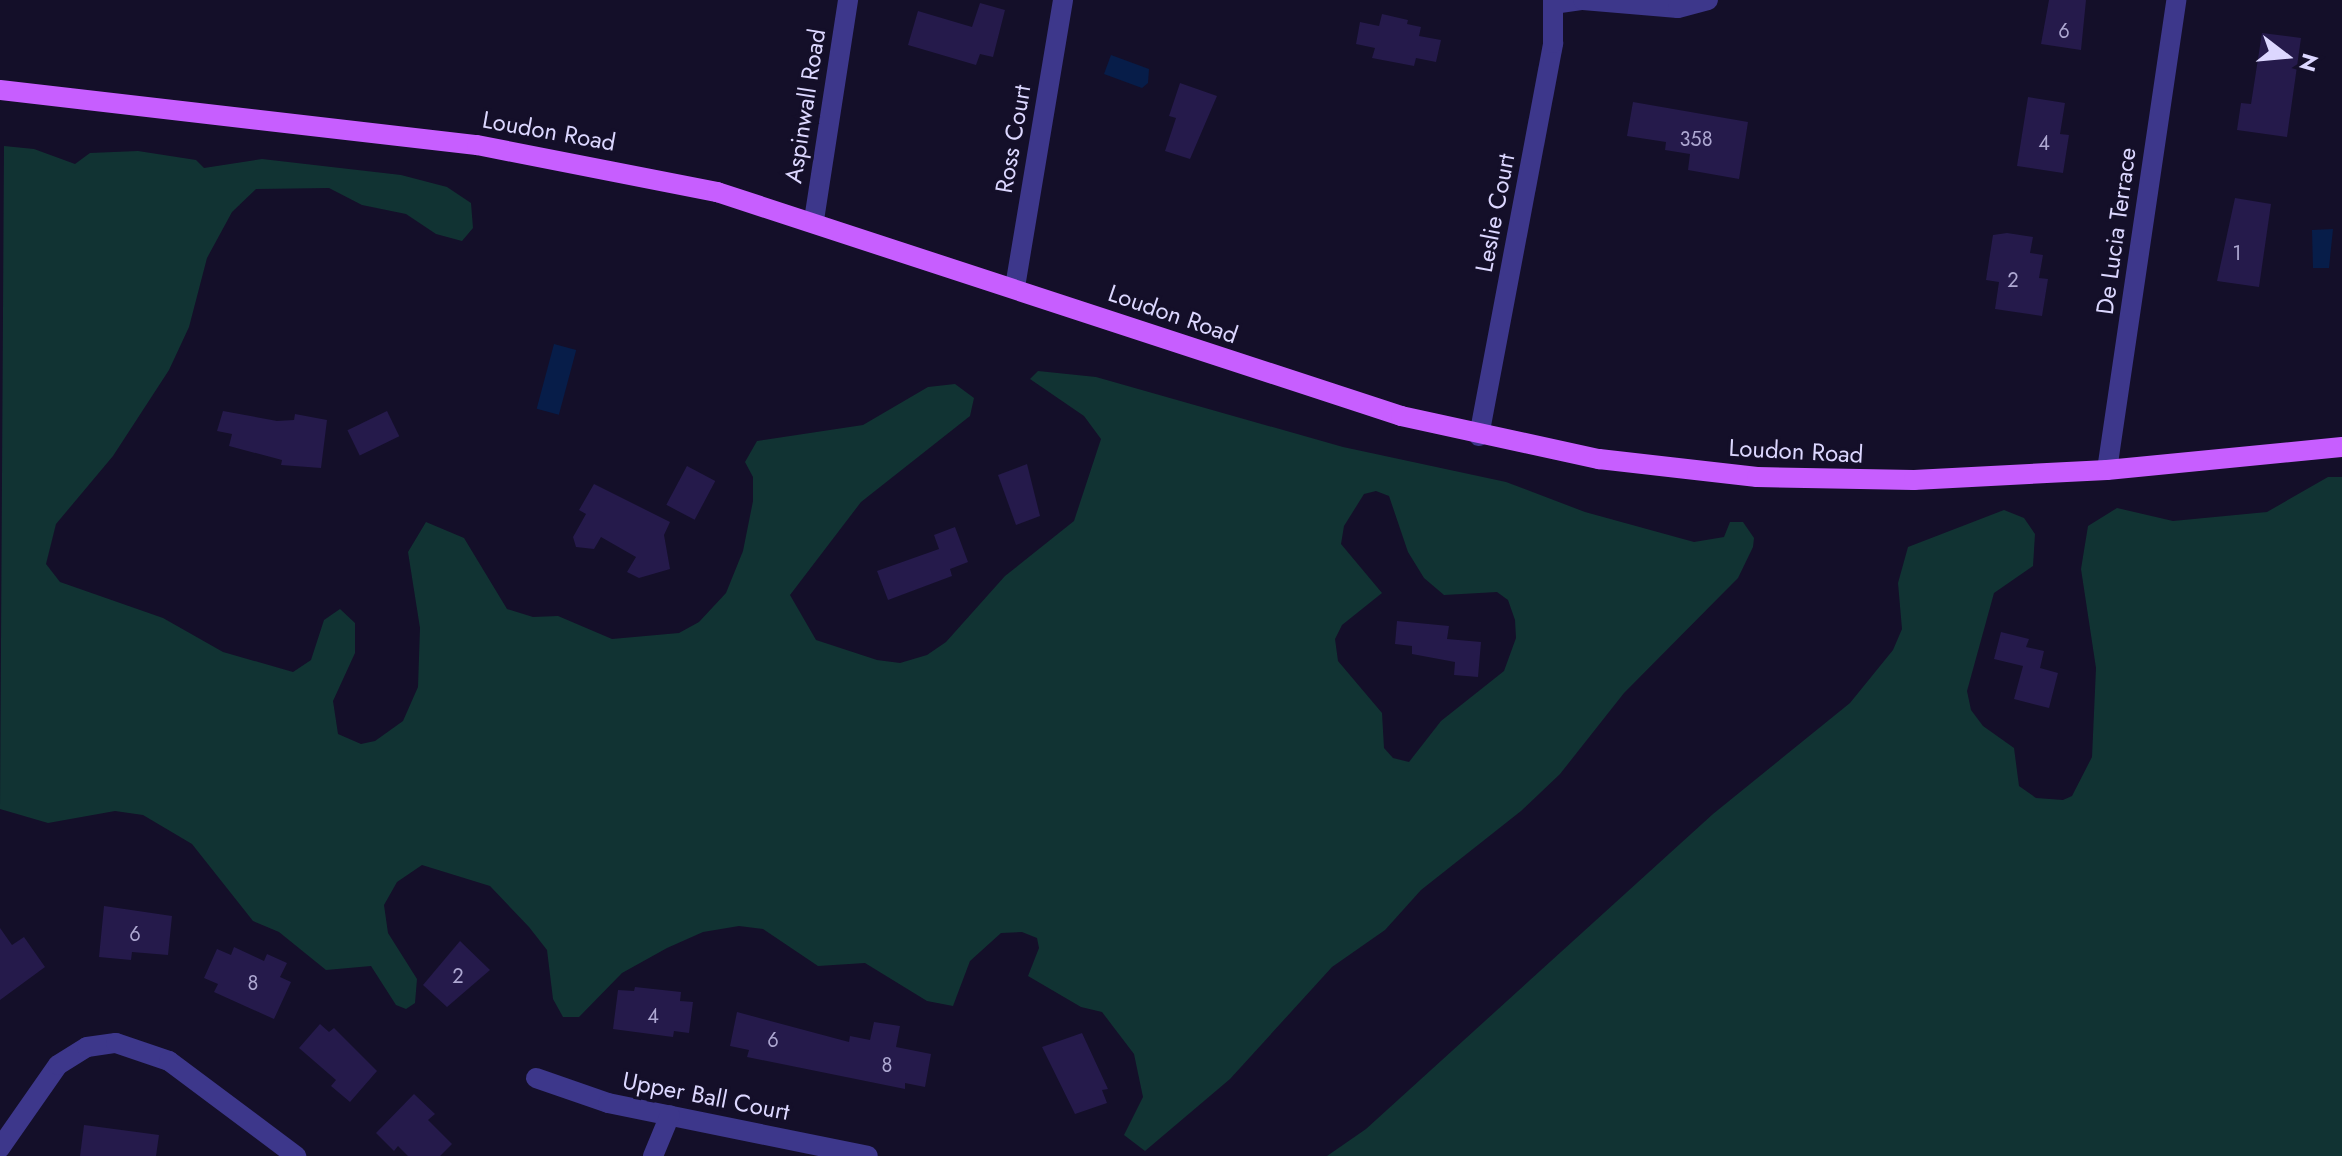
<!DOCTYPE html>
<style>
body{margin:0}
#map{position:relative;width:2342px;height:1156px;overflow:hidden;background:#140f29;font-family:Jost,sans-serif}
div>[style]{position:absolute}
.green>*{inset:0;background:#133}
.water>*{inset:0;background:#071d49;transform-origin:0 0}
.building>*{inset:0;background:#251a4b;transform-origin:0 0}
.minor>*{height:20px;margin:-10px;padding:0 10px;transform-origin:10px;border-radius:10px;background:#3d378b}
.primary>*{height:20px;margin:-10px;padding:0 10px;transform-origin:10px;border-radius:10px;background:#c75eff}
span{translate:-50% -50%;white-space:nowrap;text-align:center;line-height:1.15;-webkit-text-stroke:6px #140f29;paint-order:stroke}
.number-label{font-size:20px;color:#aea8d2}
.number-label span{-webkit-text-stroke-width:0}
.street-label{font-size:24px;color:#dcd7ff}
.north{position:absolute;left:2246px;top:16px;width:80px;height:80px;-webkit-text-stroke:6px #140f29;paint-order:stroke;rotate:106deg;font-size:22px;font-weight:700;line-height:32px;text-align:center;color:#dcd7ff}
.north::after{content:'';display:block;margin:auto;width:28px;height:36px;background:#dcd7ff;clip-path:polygon(50% 0,100% 100%,50% 72%,0 100%)}
</style>
<div id="map">
<div class="green">
<i style="clip-path:polygon(evenodd,4px 146px,34px 149px,75px 164px,90px 153px,138px 151px,196px 160px,204px 168px,262px 159px,401px 175px,447px 187px,471px 203px,473px 228px,462px 241px,436px 234px,406px 214px,362px 205px,329px 188px,256px 189px,232px 212px,207px 258px,189px 327px,169px 370px,113px 456px,56px 524px,46px 564px,60px 582px,163px 618px,223px 652px,293px 672px,311px 660px,324px 620px,340px 609px,355px 623px,355px 653px,333px 701px,338px 734px,361px 744px,375px 741px,403px 721px,418px 687px,420px 628px,408px 552px,426px 522px,464px 538px,507px 609px,533px 617px,558px 616px,612px 639px,679px 633px,699px 622px,726px 593px,743px 551px,753px 501px,753px 477px,745px 462px,757px 441px,863px 425px,928px 387px,955px 384px,974px 398px,970px 416px,861px 502px,790px 595px,816px 640px,877px 660px,900px 663px,927px 655px,946px 642px,1005px 576px,1074px 521px,1101px 439px,1084px 416px,1030px 379px,1038px 371px,1096px 377px,1343px 447px,1506px 482px,1585px 512px,1694px 542px,1724px 537px,1730px 522px,1743px 522px,1754px 538px,1753px 547px,1738px 578px,1624px 693px,1560px 774px,1521px 811px,1421px 890px,1385px 930px,1332px 967px,1230px 1079px,1145px 1151px,1124px 1135px,1143px 1097px,1134px 1054px,1102px 1012px,1081px 1007px,1028px 976px,1039px 948px,1037px 938px,1022px 932px,1001px 933px,970px 961px,953px 1006px,927px 1001px,865px 963px,818px 966px,763px 929px,739px 926px,703px 932px,667px 948px,622px 973px,579px 1017px,563px 1017px,553px 999px,547px 950px,529px 927px,490px 886px,422px 865px,397px 882px,384px 905px,388px 933px,417px 979px,415px 1003px,406px 1009px,396px 1005px,371px 966px,326px 970px,279px 932px,253px 921px,192px 844px,143px 815px,115px 811px,48px 823px,0 809px,4px 146px,1376px 491px,1389px 496px,1408px 552px,1424px 578px,1444px 595px,1497px 592px,1508px 600px,1515px 620px,1516px 638px,1504px 671px,1441px 721px,1409px 762px,1393px 758px,1384px 748px,1382px 713px,1338px 661px,1335px 639px,1342px 625px,1382px 593px,1341px 544px,1344px 526px,1364px 494px,1376px 491px)"></i>
<i style="clip-path:polygon(2328px 477px,2342px 477px,2342px 1156px,1327px 1156px,1366px 1129px,1713px 814px,1850px 703px,1893px 650px,1902px 629px,1898px 583px,1908px 547px,2004px 510px,2024px 518px,2035px 534px,2033px 566px,1994px 593px,1967px 691px,1971px 710px,1983px 726px,2014px 748px,2019px 786px,2036px 798px,2063px 800px,2072px 796px,2092px 757px,2096px 668px,2081px 569px,2088px 526px,2117px 508px,2173px 521px,2267px 512px)"></i>
</div>
<div class="water">
<i style="clip-path:polygon(1111px 55px,1149px 69px,1148px 83px,1142px 88px,1104px 74px)"></i>
<i style="clip-path:polygon(2333px 229px,2329px 268px,2313px 268px,2312px 230px)"></i>
<i style="left:554px;top:344px;width:23px;height:67px;rotate:15deg"></i>
</div>
<div class="building">
<i style="clip-path:polygon(2049px 0,2086px 0,2081px 50px,2041px 44px)"></i>
<i style="clip-path:polygon(980px 3px,1005px 10px,993px 57px,980px 54px,976px 65px,908px 45px,918px 11px,972px 27px)"></i>
<i style="clip-path:polygon(1382px 14px,1408px 20px,1407px 24px,1421px 27px,1419px 36px,1441px 40px,1436px 62px,1416px 58px,1414px 66px,1372px 58px,1375px 48px,1356px 44px,1360px 22px,1379px 26px)"></i>
<i style="clip-path:polygon(2262px 33px,2301px 38px,2287px 137px,2237px 130px,2241px 103px,2251px 104px)"></i>
<i style="clip-path:polygon(1180px 83px,1217px 96px,1190px 159px,1165px 151px,1176px 118px,1169px 116px)"></i>
<i style="clip-path:polygon(2028px 97px,2065px 103px,2060px 134px,2069px 135px,2063px 173px,2017px 166px)"></i>
<i style="clip-path:polygon(1633px 102px,1748px 122px,1739px 179px,1688px 170px,1690px 154px,1665px 150px,1666px 142px,1627px 136px)"></i>
<i style="clip-path:polygon(2235px 198px,2271px 204px,2259px 287px,2217px 281px)"></i>
<i style="clip-path:polygon(2007px 233px,2033px 237px,2030px 253px,2043px 255px,2039px 278px,2048px 279px,2042px 316px,1995px 309px,1999px 282px,1986px 280px,1993px 235px)"></i>
<i style="clip-path:polygon(223px 411px,277px 421px,294px 420px,295px 414px,327px 420px,321px 468px,281px 465px,282px 460px,229px 446px,232px 434px,217px 431px)"></i>
<i style="left:387px;top:411px;width:28px;height:44px;rotate:64deg"></i>
<i style="clip-path:polygon(1027px 464px,1040px 516px,1016px 525px,998px 475px)"></i>
<i style="left:687px;top:466px;width:32px;height:44px;rotate:28deg"></i>
<i style="clip-path:polygon(594px 484px,670px 522px,664px 535px,670px 569px,639px 578px,627px 572px,636px 557px,601px 537px,594px 549px,576px 547px,573px 537px,586px 514px,579px 510px)"></i>
<i style="clip-path:polygon(955px 527px,968px 562px,950px 569px,952px 576px,888px 600px,877px 571px,939px 549px,934px 535px)"></i>
<i style="clip-path:polygon(1397px 621px,1449px 626px,1447px 639px,1481px 642px,1478px 677px,1454px 675px,1455px 662px,1412px 654px,1412px 646px,1395px 644px)"></i>
<i style="clip-path:polygon(2001px 632px,2029px 639px,2026px 647px,2044px 651px,2040px 668px,2058px 673px,2049px 708px,2014px 699px,2023px 666px,1994px 659px)"></i>
<i style="clip-path:polygon(104px 906px,172px 916px,168px 955px,132px 952px,131px 960px,99px 957px)"></i>
<i style="clip-path:polygon(0 928px,12px 945px,24px 937px,45px 967px,0 1000px)"></i>
<i style="clip-path:polygon(460px 941px,490px 970px,447px 1007px,423px 985px)"></i>
<i style="clip-path:polygon(234px 947px,264px 961px,267px 954px,287px 963px,280px 977px,291px 982px,274px 1019px,214px 992px,218px 984px,204px 978px,217px 949px,231px 955px)"></i>
<i style="clip-path:polygon(635px 987px,681px 992px,680px 1001px,693px 1002px,689px 1033px,674px 1031px,673px 1037px,613px 1029px,618px 990px,634px 991px)"></i>
<i style="clip-path:polygon(737px 1012px,849px 1042px,850px 1036px,870px 1040px,874px 1022px,900px 1026px,896px 1047px,931px 1054px,925px 1087px,905px 1083px,905px 1089px,747px 1057px,749px 1050px,730px 1046px)"></i>
<i style="clip-path:polygon(320px 1024px,329px 1032px,334px 1028px,377px 1071px,350px 1102px,331px 1086px,336px 1080px,299px 1048px)"></i>
<i style="clip-path:polygon(1082px 1033px,1108px 1089px,1102px 1090px,1107px 1103px,1075px 1114px,1042px 1047px)"></i>
<i style="clip-path:polygon(414px 1094px,435px 1114px,428px 1120px,452px 1144px,440px 1156px,408px 1156px,398px 1146px,394px 1151px,376px 1133px)"></i>
<i style="clip-path:polygon(84px 1125px,159px 1135px,156px 1156px,80px 1156px)"></i>
</div>
<div class="minor">
<i style="left:1553px;top:4px;width:30px;rotate:-8deg"></i>
<i style="left:1583px;top:0;width:95px;rotate:4.8deg"></i>
<i style="left:1678px;top:8px;width:31px;rotate:-15deg"></i>
<i style="left:814px;top:220px;width:223px;rotate:-81.2deg"></i>
<i style="left:1015px;top:287px;width:291px;rotate:-80.5deg"></i>
<i style="left:1479px;top:436px;width:400px;rotate:-79.3deg"></i>
<i style="left:1553px;top:43px;width:43px;rotate:-90deg"></i>
<i style="left:2107px;top:470px;width:475px;rotate:-81.6deg"></i>
<i style="left:536px;top:1078px;width:76px;rotate:19.1deg"></i>
<i style="left:608px;top:1103px;width:265px;rotate:11.5deg"></i>
<i style="left:0;top:1148px;width:101px;rotate:-55.1deg"></i>
<i style="left:58px;top:1065px;width:34px;rotate:-32deg"></i>
<i style="left:87px;top:1047px;width:29px;rotate:-8deg"></i>
<i style="left:116px;top:1043px;width:56px;rotate:18.8deg"></i>
<i style="left:169px;top:1061px;width:159px;rotate:36.8deg"></i>
<i style="left:653px;top:1156px;width:44px;rotate:-67.5deg"></i>
</div>
<div class="primary">
<i style="left:0;top:90px;width:480px;rotate:6.6deg"></i>
<i style="left:477px;top:145px;width:245px;rotate:11.1deg"></i>
<i style="left:717px;top:192px;width:720px;rotate:18.13deg"></i>
<i style="left:1401px;top:416px;width:203px;rotate:12.3deg"></i>
<i style="left:1599px;top:459px;width:159px;rotate:6.5deg"></i>
<i style="left:1757px;top:477px;width:157px;rotate:1.1deg"></i>
<i style="left:1914px;top:480px;width:193px;rotate:-3deg"></i>
<i style="left:2107px;top:470px;width:236px;rotate:-5.6deg"></i>
</div>
<div class="number-label">
<span style="left:2064px;top:31px">6</span>
<span style="left:1696px;top:139px">358</span>
<span style="left:2044px;top:143px">4</span>
<span style="left:2237px;top:253px">1</span>
<span style="left:2013px;top:280px">2</span>
<span style="left:135px;top:934px">6</span>
<span style="left:458px;top:976px">2</span>
<span style="left:253px;top:983px">8</span>
<span style="left:653px;top:1016px">4</span>
<span style="left:773px;top:1040px">6</span>
<span style="left:887px;top:1065px">8</span>
</div>
<div class="street-label">
<span style="left:805px;top:106px;rotate:-81deg">Aspinwall Road</span>
<span style="left:549px;top:131px;rotate:10deg">Loudon Road</span>
<span style="left:1013px;top:139px;rotate:-80deg">Ross Court</span>
<span style="left:1495px;top:213px;rotate:-79deg">Leslie Court</span>
<span style="left:2116px;top:231px;rotate:-82deg">De Lucia Terrace</span>
<span style="left:1173px;top:314px;rotate:19deg">Loudon Road</span>
<span style="left:1796px;top:451px;rotate:3deg">Loudon Road</span>
<span style="left:706px;top:1096px;rotate:11deg">Upper Ball Court</span>
</div>
<div class="north">N</div>
</div>
